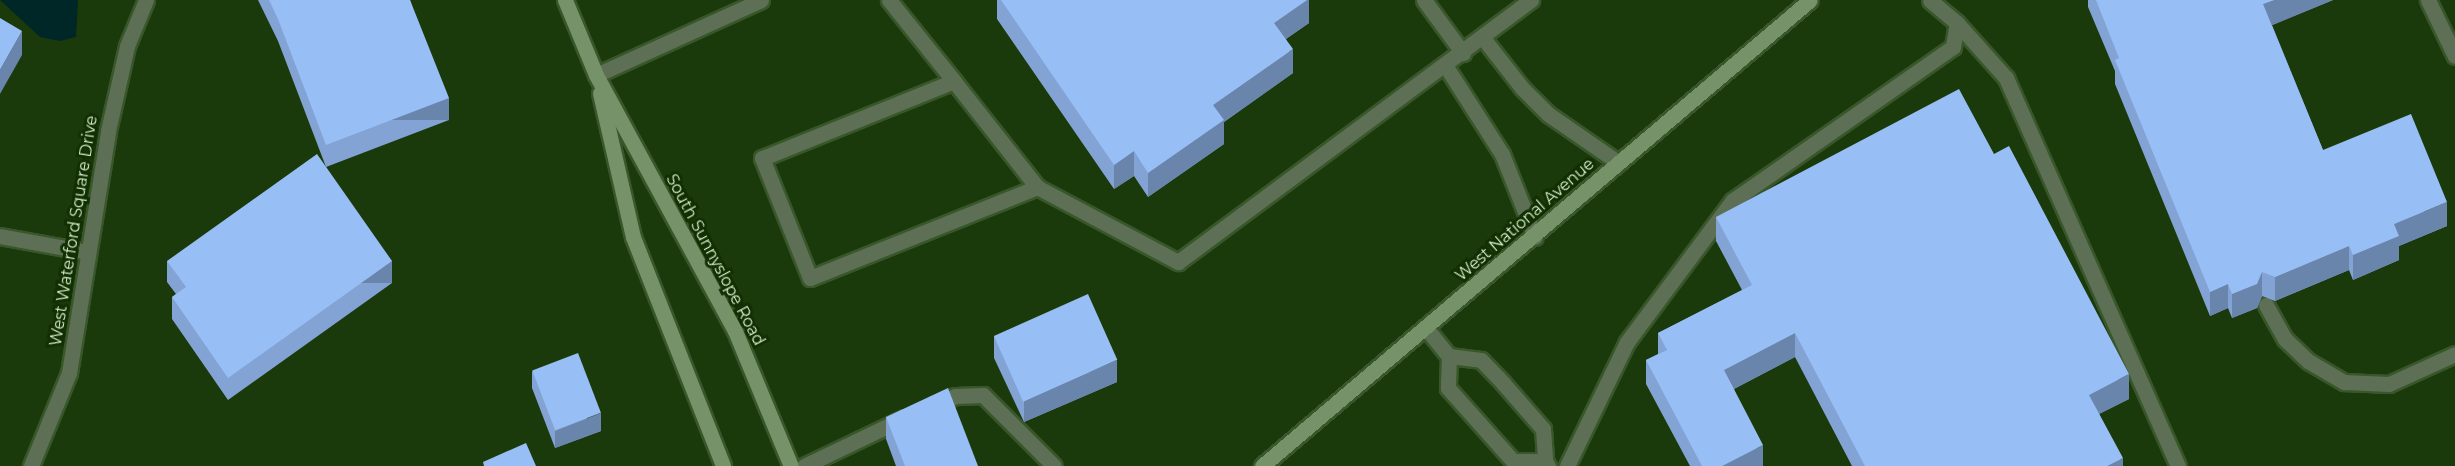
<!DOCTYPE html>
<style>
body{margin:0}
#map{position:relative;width:2455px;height:466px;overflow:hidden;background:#1b3a0b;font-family:Montserrat,sans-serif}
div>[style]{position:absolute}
.water>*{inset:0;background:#002728}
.roads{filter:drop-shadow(2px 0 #39572a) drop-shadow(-2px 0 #39572a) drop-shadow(0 2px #39572a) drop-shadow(0 -2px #39572a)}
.lane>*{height:15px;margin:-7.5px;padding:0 7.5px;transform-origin:7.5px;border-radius:7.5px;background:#5d7056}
.street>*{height:15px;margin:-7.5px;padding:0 7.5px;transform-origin:7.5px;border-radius:7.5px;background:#5d7056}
.secondary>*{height:15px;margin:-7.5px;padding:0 7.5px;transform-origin:7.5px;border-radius:7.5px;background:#759269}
.wall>*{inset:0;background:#82a3d3}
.shaded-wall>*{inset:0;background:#6a85ac;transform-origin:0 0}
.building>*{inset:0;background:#97bef5;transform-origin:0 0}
span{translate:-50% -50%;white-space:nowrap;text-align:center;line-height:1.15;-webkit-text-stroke:6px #112f01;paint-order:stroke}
.street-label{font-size:16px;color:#d6eecd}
</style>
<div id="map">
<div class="water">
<i style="clip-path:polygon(0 0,78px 0,76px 37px,60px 41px,40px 37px)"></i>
</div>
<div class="roads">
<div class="lane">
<i style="left:889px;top:0;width:104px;rotate:51.3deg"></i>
<i style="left:1424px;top:0;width:66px;rotate:53.7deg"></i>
<i style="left:2428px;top:0;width:62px;rotate:64.3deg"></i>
<i style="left:1957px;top:23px;width:74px;rotate:48.3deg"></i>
<i style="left:2006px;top:78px;width:424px;rotate:66.1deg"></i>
<i style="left:1483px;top:38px;width:63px;rotate:52deg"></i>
<i style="left:1522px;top:88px;width:37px;rotate:45deg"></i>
<i style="left:1548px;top:114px;width:86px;rotate:34.6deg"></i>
<i style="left:1445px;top:65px;width:106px;rotate:57.4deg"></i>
<i style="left:1502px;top:154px;width:89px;rotate:68.3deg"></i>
<i style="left:596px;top:75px;width:181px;rotate:-24.4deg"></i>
<i style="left:1037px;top:187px;width:135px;rotate:-128.1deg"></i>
<i style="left:954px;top:81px;width:207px;rotate:158.1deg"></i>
<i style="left:762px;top:158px;width:129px;rotate:68.2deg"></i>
<i style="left:810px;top:278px;width:245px;rotate:-21.8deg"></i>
<i style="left:1037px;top:187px;width:160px;rotate:28deg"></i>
<i style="left:1178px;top:262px;width:440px;rotate:-36.6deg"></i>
<i style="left:2266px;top:305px;width:39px;rotate:61deg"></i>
<i style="left:2285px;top:339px;width:32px;rotate:44deg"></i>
<i style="left:2308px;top:361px;width:42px;rotate:30.3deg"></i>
<i style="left:2344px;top:382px;width:45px;rotate:2.5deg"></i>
<i style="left:2389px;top:384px;width:72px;rotate:-24.4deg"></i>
<i style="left:1426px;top:328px;width:36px;rotate:51deg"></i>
<i style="left:1449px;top:356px;width:32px;rotate:92deg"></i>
<i style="left:1448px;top:388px;width:98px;rotate:48.3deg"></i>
<i style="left:1513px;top:461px;width:32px"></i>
<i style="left:1449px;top:356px;width:32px;rotate:7deg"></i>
<i style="left:1481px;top:360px;width:32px;rotate:46deg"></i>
<i style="left:1503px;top:383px;width:61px;rotate:49deg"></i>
<i style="left:1543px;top:429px;width:32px;rotate:86deg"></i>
<i style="left:1545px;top:461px;width:6px;rotate:59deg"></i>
<i style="left:934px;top:405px;width:23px;rotate:-23deg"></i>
<i style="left:955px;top:396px;width:28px;rotate:-2deg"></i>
<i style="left:983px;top:395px;width:100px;rotate:45deg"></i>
<i style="left:804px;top:466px;width:111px;rotate:-25.6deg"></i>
<i style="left:1567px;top:466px;width:138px;rotate:-64.2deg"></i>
<i style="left:1627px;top:342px;width:176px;rotate:-53.3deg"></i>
<i style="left:1732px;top:201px;width:269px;rotate:-34.9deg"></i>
<i style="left:1953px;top:47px;width:24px;rotate:-81deg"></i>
<i style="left:1957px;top:23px;width:35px;rotate:-140deg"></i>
</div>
<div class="street">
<i style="left:0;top:236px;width:89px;rotate:10.3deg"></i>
<i style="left:31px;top:466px;width:100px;rotate:-67.8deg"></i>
<i style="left:69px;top:373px;width:245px;rotate:-80.8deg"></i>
<i style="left:108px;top:131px;width:87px;rotate:-77.4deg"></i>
<i style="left:127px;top:46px;width:50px;rotate:-67.6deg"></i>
</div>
<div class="secondary">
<i style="left:565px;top:0;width:81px;rotate:67.5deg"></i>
<i style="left:596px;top:75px;width:291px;rotate:61.5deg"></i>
<i style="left:735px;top:331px;width:146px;rotate:67.5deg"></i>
<i style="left:600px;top:93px;width:148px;rotate:77.1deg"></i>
<i style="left:633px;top:237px;width:246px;rotate:68.5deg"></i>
<i style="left:1262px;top:466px;width:719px;rotate:-40.38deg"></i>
</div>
</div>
<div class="wall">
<i style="clip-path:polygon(258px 0,410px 0,449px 120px,326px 167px,278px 41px)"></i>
<i style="clip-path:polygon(997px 0,1309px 0,1309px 23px,1286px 39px,1293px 73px,1224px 122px,1224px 144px,1148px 197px,1134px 176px,1114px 189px,997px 19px)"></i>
<i style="clip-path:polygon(2088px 0,2333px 0,2272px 25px,2323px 150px,2447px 226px,2399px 246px,2399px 260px,2353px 280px,2349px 270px,2275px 301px,2262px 296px,2257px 308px,2232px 318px,2228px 308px,2210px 316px,2115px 84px,2115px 71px,2088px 7px)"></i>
<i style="clip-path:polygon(1994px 154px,2129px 399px,2099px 414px,2123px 466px,1852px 466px,1795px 357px,1734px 389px,1763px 466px,1690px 466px,1646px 384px,1646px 360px,1658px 354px,1658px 333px,1742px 290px,1716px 241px,1716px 217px)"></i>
<i style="clip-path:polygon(167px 261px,392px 283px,228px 400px,172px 319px,172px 297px,176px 294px,167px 282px)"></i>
<i style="clip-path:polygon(994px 336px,1117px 382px,1024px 422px,994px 358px)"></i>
<i style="clip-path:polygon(532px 371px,601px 431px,555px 448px,532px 388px)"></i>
<i style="clip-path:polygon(886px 417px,978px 466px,896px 466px,886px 439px)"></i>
</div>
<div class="shaded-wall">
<i style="clip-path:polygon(1307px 0,1309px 0,1309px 23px,1274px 47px,1274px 23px)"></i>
<i style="clip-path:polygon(2274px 0,2333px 0,2263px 29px,2263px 4px)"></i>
<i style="clip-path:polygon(22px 31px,22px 55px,0 94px,0 70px)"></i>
<i style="clip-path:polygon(1293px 49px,1293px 73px,1224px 122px,1224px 144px,1148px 197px,1148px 173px,1213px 105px)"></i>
<i style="left:449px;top:98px;width:22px;height:132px;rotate:90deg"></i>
<i style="clip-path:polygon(1134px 151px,1134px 176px,1114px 189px,1114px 165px)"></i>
<i style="clip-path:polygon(2447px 202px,2447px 226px,2399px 246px,2399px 260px,2353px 280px,2353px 255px,2394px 224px)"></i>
<i style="clip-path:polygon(2349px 246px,2349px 270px,2275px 301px,2275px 277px)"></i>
<i style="left:392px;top:261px;width:22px;height:201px;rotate:90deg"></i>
<i style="clip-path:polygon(2262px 272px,2262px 296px,2257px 308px,2232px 318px,2232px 294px)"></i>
<i style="clip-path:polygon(2228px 284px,2228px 308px,2210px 316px,2210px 292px)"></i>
<i style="clip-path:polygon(1795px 333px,1795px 357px,1724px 394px,1724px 370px)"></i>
<i style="clip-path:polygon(1117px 360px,1117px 382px,1024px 422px,1024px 400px)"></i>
<i style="clip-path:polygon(2129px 374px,2129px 399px,2089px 419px,2089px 395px)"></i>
<i style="clip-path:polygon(601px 413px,601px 431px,555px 448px,555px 431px)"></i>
<i style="clip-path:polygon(1763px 445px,1763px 466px,1722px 466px)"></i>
<i style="clip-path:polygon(2123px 458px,2123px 466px,2107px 466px)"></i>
</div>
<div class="building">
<i style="clip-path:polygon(269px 0,410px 0,449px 98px,326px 145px,278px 19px)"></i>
<i style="clip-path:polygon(1001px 0,1307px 0,1274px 23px,1293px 49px,1213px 105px,1224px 120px,1148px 173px,1134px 151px,1114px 165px)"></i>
<i style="clip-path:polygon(2096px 0,2274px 0,2263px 4px,2323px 150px,2411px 114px,2447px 202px,2394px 224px,2399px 236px,2353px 255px,2349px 246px,2275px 277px,2262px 272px,2257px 284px,2232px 294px,2228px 284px,2210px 292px,2115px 60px,2119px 58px)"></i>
<i style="clip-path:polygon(0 18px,22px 31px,0 70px)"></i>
<i style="clip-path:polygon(1959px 89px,1994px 154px,2009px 146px,2129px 374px,2089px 395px,2123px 458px,2107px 466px,1865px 466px,1795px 333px,1724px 370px,1763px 445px,1722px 466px,1702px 466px,1646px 360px,1667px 350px,1658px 333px,1752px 285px,1716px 217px)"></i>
<i style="clip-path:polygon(317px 154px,392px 261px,228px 378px,172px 297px,186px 287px,167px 261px)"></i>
<i style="left:1088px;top:294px;width:72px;height:103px;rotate:66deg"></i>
<i style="left:578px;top:353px;width:64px;height:49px;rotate:69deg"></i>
<i style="clip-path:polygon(948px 388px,978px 466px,905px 466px,886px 417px)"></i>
<i style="clip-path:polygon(526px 443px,536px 466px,484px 466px,483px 462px)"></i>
</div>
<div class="street-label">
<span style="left:1525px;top:220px;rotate:-41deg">West National Avenue</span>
<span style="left:74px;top:231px;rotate:-81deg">West Waterford Square Drive</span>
<span style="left:715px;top:260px;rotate:62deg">South Sunnyslope Road</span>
</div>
</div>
